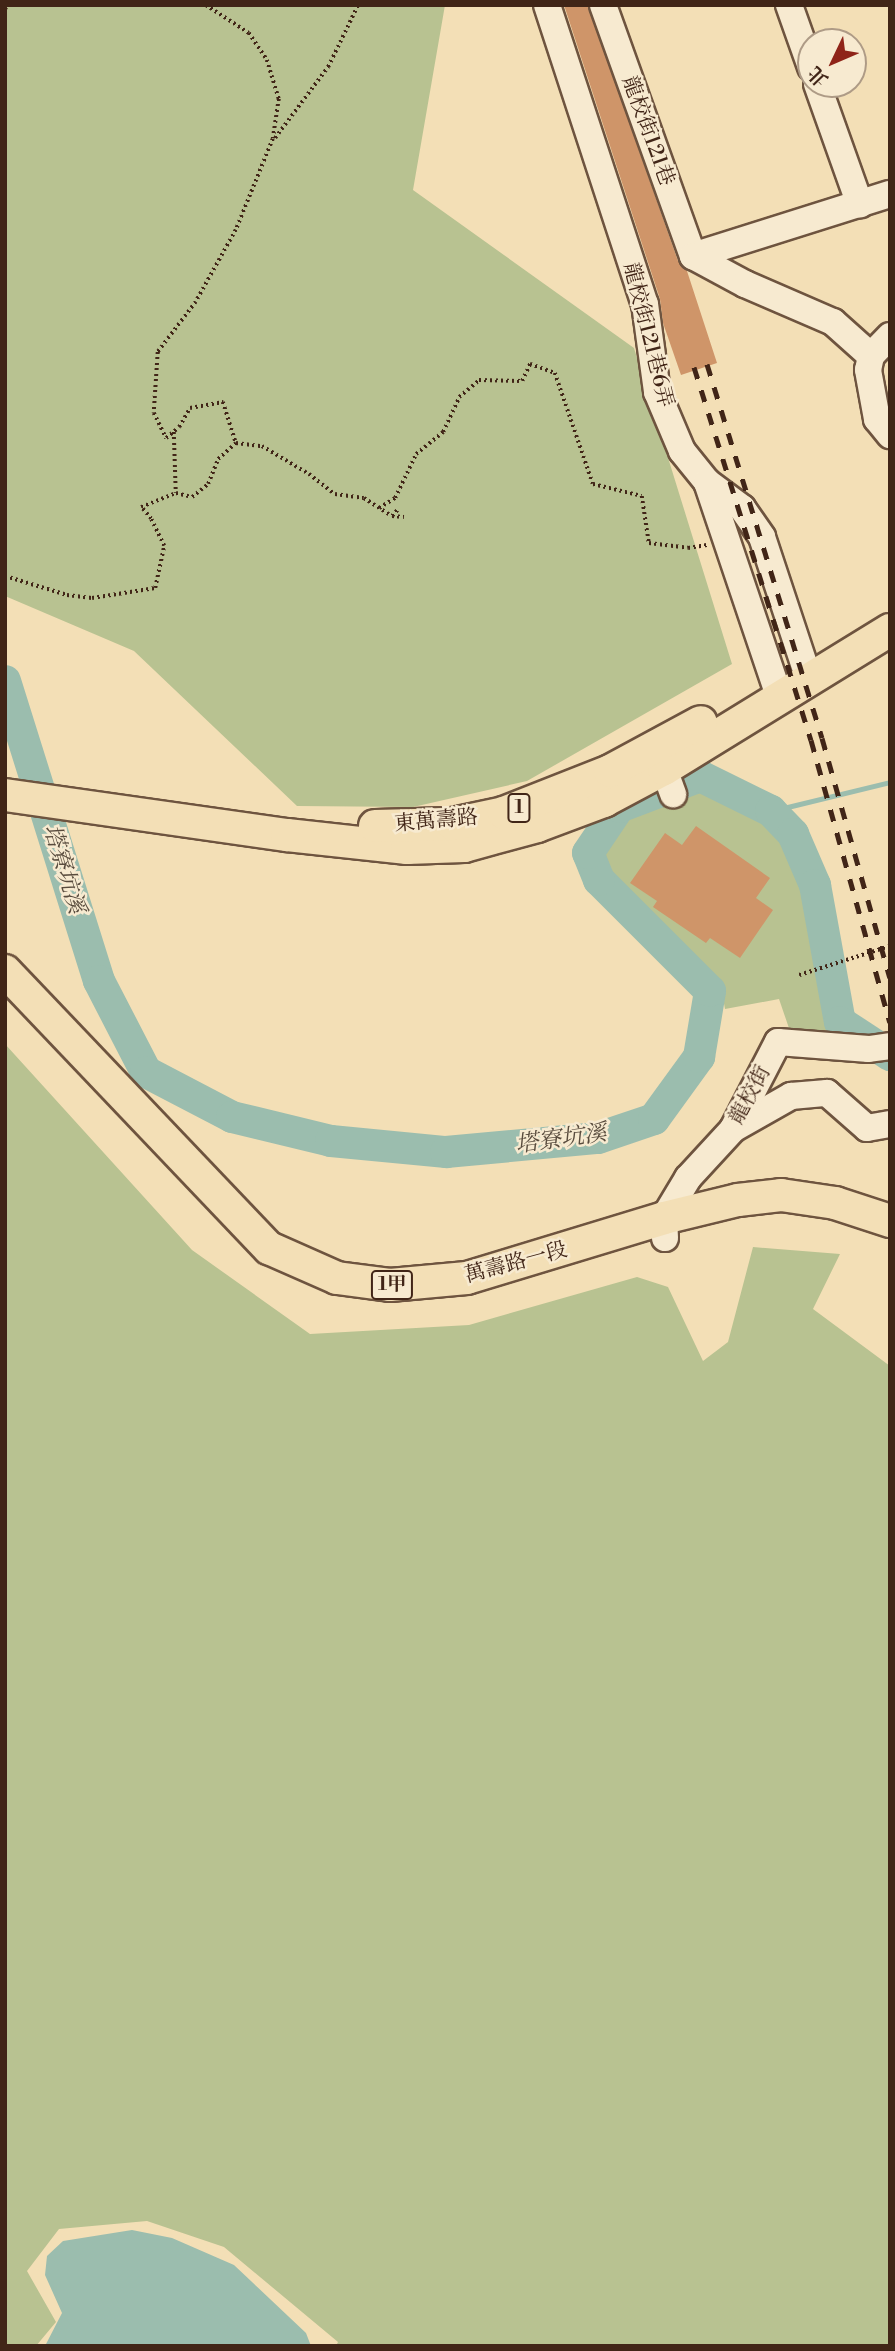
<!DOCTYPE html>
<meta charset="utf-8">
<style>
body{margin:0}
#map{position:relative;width:895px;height:2351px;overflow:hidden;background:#f3dfb6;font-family:"Libre Bodoni","Noto Serif TC",serif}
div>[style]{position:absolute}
.green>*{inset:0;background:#b8c291}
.water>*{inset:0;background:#9bbdae}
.stream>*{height:5px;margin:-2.5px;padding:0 2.5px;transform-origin:2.5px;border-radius:2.5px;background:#9bbdae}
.river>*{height:32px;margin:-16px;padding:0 16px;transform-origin:16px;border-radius:16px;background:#9bbdae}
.building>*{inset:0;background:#cf9569}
.path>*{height:3.5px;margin-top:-1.75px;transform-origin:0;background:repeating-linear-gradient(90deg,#412517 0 2px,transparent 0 5.5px)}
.roads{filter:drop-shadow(2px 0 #6e543f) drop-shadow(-2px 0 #6e543f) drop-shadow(0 2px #6e543f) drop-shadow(0 -2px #6e543f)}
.minor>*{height:26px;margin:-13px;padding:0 13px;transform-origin:13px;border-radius:13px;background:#f7ead0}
.major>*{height:32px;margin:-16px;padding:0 16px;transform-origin:16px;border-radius:16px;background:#f3dfb6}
.rail>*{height:5px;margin-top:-2.5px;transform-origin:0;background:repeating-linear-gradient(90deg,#412517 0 12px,transparent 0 24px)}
span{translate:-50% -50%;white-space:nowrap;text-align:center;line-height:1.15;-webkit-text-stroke:5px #f7ead0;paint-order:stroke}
.shield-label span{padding:2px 5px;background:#f7ead0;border:2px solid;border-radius:5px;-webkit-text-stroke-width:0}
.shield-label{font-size:19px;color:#412517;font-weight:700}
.street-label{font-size:21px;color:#412517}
.water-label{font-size:23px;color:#584b3d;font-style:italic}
.frame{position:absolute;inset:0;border:7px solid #412517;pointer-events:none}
.north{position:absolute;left:797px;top:28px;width:70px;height:70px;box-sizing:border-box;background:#f7ead0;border:2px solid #ae9b86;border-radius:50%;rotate:226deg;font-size:19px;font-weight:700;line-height:28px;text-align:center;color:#412517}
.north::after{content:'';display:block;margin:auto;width:24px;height:32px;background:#8f2418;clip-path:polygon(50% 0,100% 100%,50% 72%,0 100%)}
</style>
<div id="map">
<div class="green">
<i style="clip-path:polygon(5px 5px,445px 5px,413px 190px,634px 348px,732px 664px,527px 781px,413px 807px,297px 806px,134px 651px,5px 596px)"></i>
<i style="clip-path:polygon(694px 785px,756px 813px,781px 832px,807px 883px,835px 1029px,791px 1034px,779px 999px,725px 1009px,721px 987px,613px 879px,599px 853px,623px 815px)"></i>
<i style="clip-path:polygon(5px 1044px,192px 1250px,310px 1334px,469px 1325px,637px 1277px,668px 1287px,703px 1361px,728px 1342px,753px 1247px,840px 1254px,813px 1309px,890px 1366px,890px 2346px,336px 2346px,338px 2342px,224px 2247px,147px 2221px,59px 2229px,27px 2271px,56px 2322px,36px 2346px,5px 2346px)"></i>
</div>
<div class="water">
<i style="clip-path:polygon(132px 2230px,172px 2238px,234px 2265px,306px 2333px,311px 2346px,45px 2346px,62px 2313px,45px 2275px,47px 2256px,63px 2241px)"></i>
</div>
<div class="stream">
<i style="left:771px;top:811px;width:122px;rotate:-13.7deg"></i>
</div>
<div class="river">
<i style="left:5px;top:681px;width:314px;rotate:72.6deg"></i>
<i style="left:99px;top:981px;width:102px;rotate:62.7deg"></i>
<i style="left:146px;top:1072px;width:97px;rotate:27.6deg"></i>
<i style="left:232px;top:1117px;width:102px;rotate:13.6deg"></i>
<i style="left:331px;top:1141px;width:116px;rotate:5.5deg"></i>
<i style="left:446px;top:1152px;width:153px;rotate:-5.3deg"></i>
<i style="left:598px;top:1138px;width:59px;rotate:-18.7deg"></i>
<i style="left:654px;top:1119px;width:77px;rotate:-54deg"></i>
<i style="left:699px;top:1057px;width:67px;rotate:-80.5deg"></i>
<i style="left:710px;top:991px;width:157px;rotate:-135deg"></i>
<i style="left:599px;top:880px;width:29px;rotate:-112deg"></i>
<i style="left:588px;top:853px;width:55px;rotate:-56deg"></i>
<i style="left:619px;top:807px;width:87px;rotate:-20.9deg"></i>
<i style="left:700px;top:776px;width:79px;rotate:26.2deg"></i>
<i style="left:771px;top:811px;width:32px;rotate:46deg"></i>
<i style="left:793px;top:834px;width:56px;rotate:66.7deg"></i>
<i style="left:815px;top:885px;width:139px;rotate:79.7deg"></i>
<i style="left:840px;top:1022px;width:60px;rotate:33.4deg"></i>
</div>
<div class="building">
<i style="clip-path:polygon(564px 5px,588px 5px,678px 261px,687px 271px,717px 363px,681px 375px,663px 323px,660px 299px)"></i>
<i style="clip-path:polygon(696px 826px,770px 878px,756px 898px,773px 910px,740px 958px,710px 938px,706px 943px,653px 907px,657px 901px,630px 883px,665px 833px,682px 845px)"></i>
</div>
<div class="path">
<i style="left:206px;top:5px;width:51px;rotate:33.1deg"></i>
<i style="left:249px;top:33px;width:32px;rotate:56deg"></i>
<i style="left:267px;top:60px;width:41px;rotate:72.9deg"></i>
<i style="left:279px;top:99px;width:40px;rotate:98.5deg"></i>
<i style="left:273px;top:139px;width:98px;rotate:112.1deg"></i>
<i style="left:236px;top:230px;width:82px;rotate:119.1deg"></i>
<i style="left:196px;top:302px;width:63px;rotate:127.2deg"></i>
<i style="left:158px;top:352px;width:61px;rotate:93.8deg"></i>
<i style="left:154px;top:413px;width:28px;rotate:64deg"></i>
<i style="left:166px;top:438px;width:17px;rotate:-40deg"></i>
<i style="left:179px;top:427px;width:22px;rotate:-60deg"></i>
<i style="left:190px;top:408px;width:34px;rotate:-10deg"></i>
<i style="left:223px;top:402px;width:43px;rotate:72.4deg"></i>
<i style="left:236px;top:443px;width:26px;rotate:7deg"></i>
<i style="left:262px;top:446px;width:55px;rotate:30.8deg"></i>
<i style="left:309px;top:474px;width:33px;rotate:38deg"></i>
<i style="left:335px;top:494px;width:29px;rotate:8deg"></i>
<i style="left:364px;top:498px;width:33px;rotate:33deg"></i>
<i style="left:392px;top:516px;width:12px;rotate:5deg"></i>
<i style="left:5px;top:9px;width:4px;rotate:-63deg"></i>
<i style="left:275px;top:138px;width:89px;rotate:-53.3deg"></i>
<i style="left:328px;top:67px;width:69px;rotate:-64.2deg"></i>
<i style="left:174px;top:432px;width:61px;rotate:88.1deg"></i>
<i style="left:176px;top:493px;width:16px;rotate:14deg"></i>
<i style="left:192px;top:497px;width:21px;rotate:-39deg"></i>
<i style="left:208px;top:484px;width:27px;rotate:-68deg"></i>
<i style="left:218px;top:459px;width:24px;rotate:-42deg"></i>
<i style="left:379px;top:508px;width:19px;rotate:-32deg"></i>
<i style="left:395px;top:498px;width:49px;rotate:-64.5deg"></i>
<i style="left:416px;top:454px;width:35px;rotate:-39deg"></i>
<i style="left:443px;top:432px;width:38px;rotate:-65deg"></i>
<i style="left:459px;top:397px;width:26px;rotate:-40deg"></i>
<i style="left:479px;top:380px;width:43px;rotate:1.3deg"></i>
<i style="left:522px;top:381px;width:19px;rotate:-65deg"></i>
<i style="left:530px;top:364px;width:27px;rotate:20deg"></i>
<i style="left:555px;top:373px;width:117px;rotate:71.1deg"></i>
<i style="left:593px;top:484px;width:50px;rotate:13.8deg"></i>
<i style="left:642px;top:496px;width:48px;rotate:81.5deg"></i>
<i style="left:649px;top:543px;width:39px;rotate:7deg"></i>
<i style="left:688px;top:548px;width:19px;rotate:-9deg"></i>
<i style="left:392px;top:516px;width:9px;rotate:-49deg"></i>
<i style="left:5px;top:576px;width:65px;rotate:17deg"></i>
<i style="left:67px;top:595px;width:25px;rotate:7deg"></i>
<i style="left:92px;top:598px;width:64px;rotate:-9deg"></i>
<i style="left:155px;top:588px;width:43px;rotate:-77.9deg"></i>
<i style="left:164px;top:546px;width:30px;rotate:-116deg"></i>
<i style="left:151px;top:519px;width:16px;rotate:-130deg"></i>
<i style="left:141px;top:507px;width:38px;rotate:-22deg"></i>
<i style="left:799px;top:975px;width:96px;rotate:-17.7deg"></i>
</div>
<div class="roads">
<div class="minor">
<i style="left:547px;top:5px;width:315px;rotate:71.9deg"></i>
<i style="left:645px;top:304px;width:89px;rotate:82.2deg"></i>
<i style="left:657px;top:392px;width:64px;rotate:67deg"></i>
<i style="left:682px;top:451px;width:40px;rotate:51deg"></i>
<i style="left:707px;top:482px;width:226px;rotate:71.4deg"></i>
<i style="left:603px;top:5px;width:267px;rotate:70.3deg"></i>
<i style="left:693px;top:256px;width:207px;rotate:-17.5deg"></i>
<i style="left:789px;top:5px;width:66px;rotate:70.5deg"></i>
<i style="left:817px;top:84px;width:128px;rotate:70.4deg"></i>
<i style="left:693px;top:256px;width:59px;rotate:28.3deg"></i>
<i style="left:745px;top:284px;width:96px;rotate:23.4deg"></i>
<i style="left:833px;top:322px;width:51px;rotate:41.8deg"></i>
<i style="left:890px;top:336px;width:28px;rotate:134deg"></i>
<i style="left:871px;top:356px;width:14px;rotate:102deg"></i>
<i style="left:868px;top:370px;width:50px;rotate:79.6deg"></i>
<i style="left:877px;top:419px;width:21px;rotate:51deg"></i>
<i style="left:707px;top:482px;width:44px;rotate:36.6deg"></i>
<i style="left:742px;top:508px;width:35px;rotate:55deg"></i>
<i style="left:762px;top:537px;width:150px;rotate:71.7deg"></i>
<i style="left:664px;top:769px;width:27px;rotate:70deg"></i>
<i style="left:733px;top:1129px;width:67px;rotate:-29.6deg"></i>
<i style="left:791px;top:1096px;width:36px;rotate:-5deg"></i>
<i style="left:827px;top:1093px;width:53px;rotate:41.2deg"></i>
<i style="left:867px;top:1128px;width:23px;rotate:-10deg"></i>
<i style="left:665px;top:1238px;width:20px;rotate:-93deg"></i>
<i style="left:664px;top:1218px;width:47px;rotate:-59deg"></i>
<i style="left:688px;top:1178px;width:67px;rotate:-47.4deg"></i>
<i style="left:733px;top:1129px;width:98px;rotate:-62.7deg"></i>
<i style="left:778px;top:1042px;width:91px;rotate:4.4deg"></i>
<i style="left:869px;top:1049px;width:21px;rotate:-8deg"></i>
</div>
<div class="major">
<i style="left:5px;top:795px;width:285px;rotate:8.1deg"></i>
<i style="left:287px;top:835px;width:121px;rotate:6.2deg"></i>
<i style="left:407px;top:848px;width:57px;rotate:-2deg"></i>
<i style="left:464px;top:846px;width:76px;rotate:-15.3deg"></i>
<i style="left:537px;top:826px;width:72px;rotate:-20.5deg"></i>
<i style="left:604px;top:801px;width:68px;rotate:-28.1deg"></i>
<i style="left:664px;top:769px;width:265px;rotate:-31.6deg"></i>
<i style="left:375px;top:826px;width:78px;rotate:-1.5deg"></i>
<i style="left:453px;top:824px;width:52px;rotate:-12.2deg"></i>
<i style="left:504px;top:813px;width:114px;rotate:-21.6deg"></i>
<i style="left:610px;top:771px;width:103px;rotate:-28.3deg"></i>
<i style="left:5px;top:971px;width:383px;rotate:46.4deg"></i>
<i style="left:269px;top:1248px;width:74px;rotate:23.8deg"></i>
<i style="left:337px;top:1278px;width:53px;rotate:7.5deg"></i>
<i style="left:390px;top:1285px;width:77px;rotate:-5.2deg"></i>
<i style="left:467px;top:1278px;width:206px;rotate:-16.9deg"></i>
<i style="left:664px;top:1218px;width:76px;rotate:-13.7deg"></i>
<i style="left:738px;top:1200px;width:43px;rotate:-6.6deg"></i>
<i style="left:781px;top:1195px;width:55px;rotate:8.4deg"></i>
<i style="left:835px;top:1203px;width:58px;rotate:18.1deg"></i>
</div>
</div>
<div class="rail">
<i style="left:707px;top:364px;width:391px;rotate:72.9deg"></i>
<i style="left:822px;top:738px;width:249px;rotate:74.2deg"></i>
<i style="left:694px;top:367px;width:391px;rotate:72.6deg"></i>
<i style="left:811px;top:740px;width:293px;rotate:74.4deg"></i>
</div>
<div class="shield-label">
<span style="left:519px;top:808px">1</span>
<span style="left:392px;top:1285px">1甲</span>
</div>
<div class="street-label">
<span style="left:648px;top:131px;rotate:70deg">龍校街121巷</span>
<span style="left:648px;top:335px;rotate:76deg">龍校街121巷6弄</span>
<span style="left:436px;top:821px;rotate:-5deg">東萬壽路</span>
<span style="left:750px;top:1095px;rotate:-62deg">龍校街</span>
<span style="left:516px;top:1263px;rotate:-15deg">萬壽路一段</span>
</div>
<div class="water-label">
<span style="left:64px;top:869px;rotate:73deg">塔寮坑溪</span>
<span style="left:561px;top:1139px;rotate:-8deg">塔寮坑溪</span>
</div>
<div class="frame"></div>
<div class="north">北</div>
</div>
